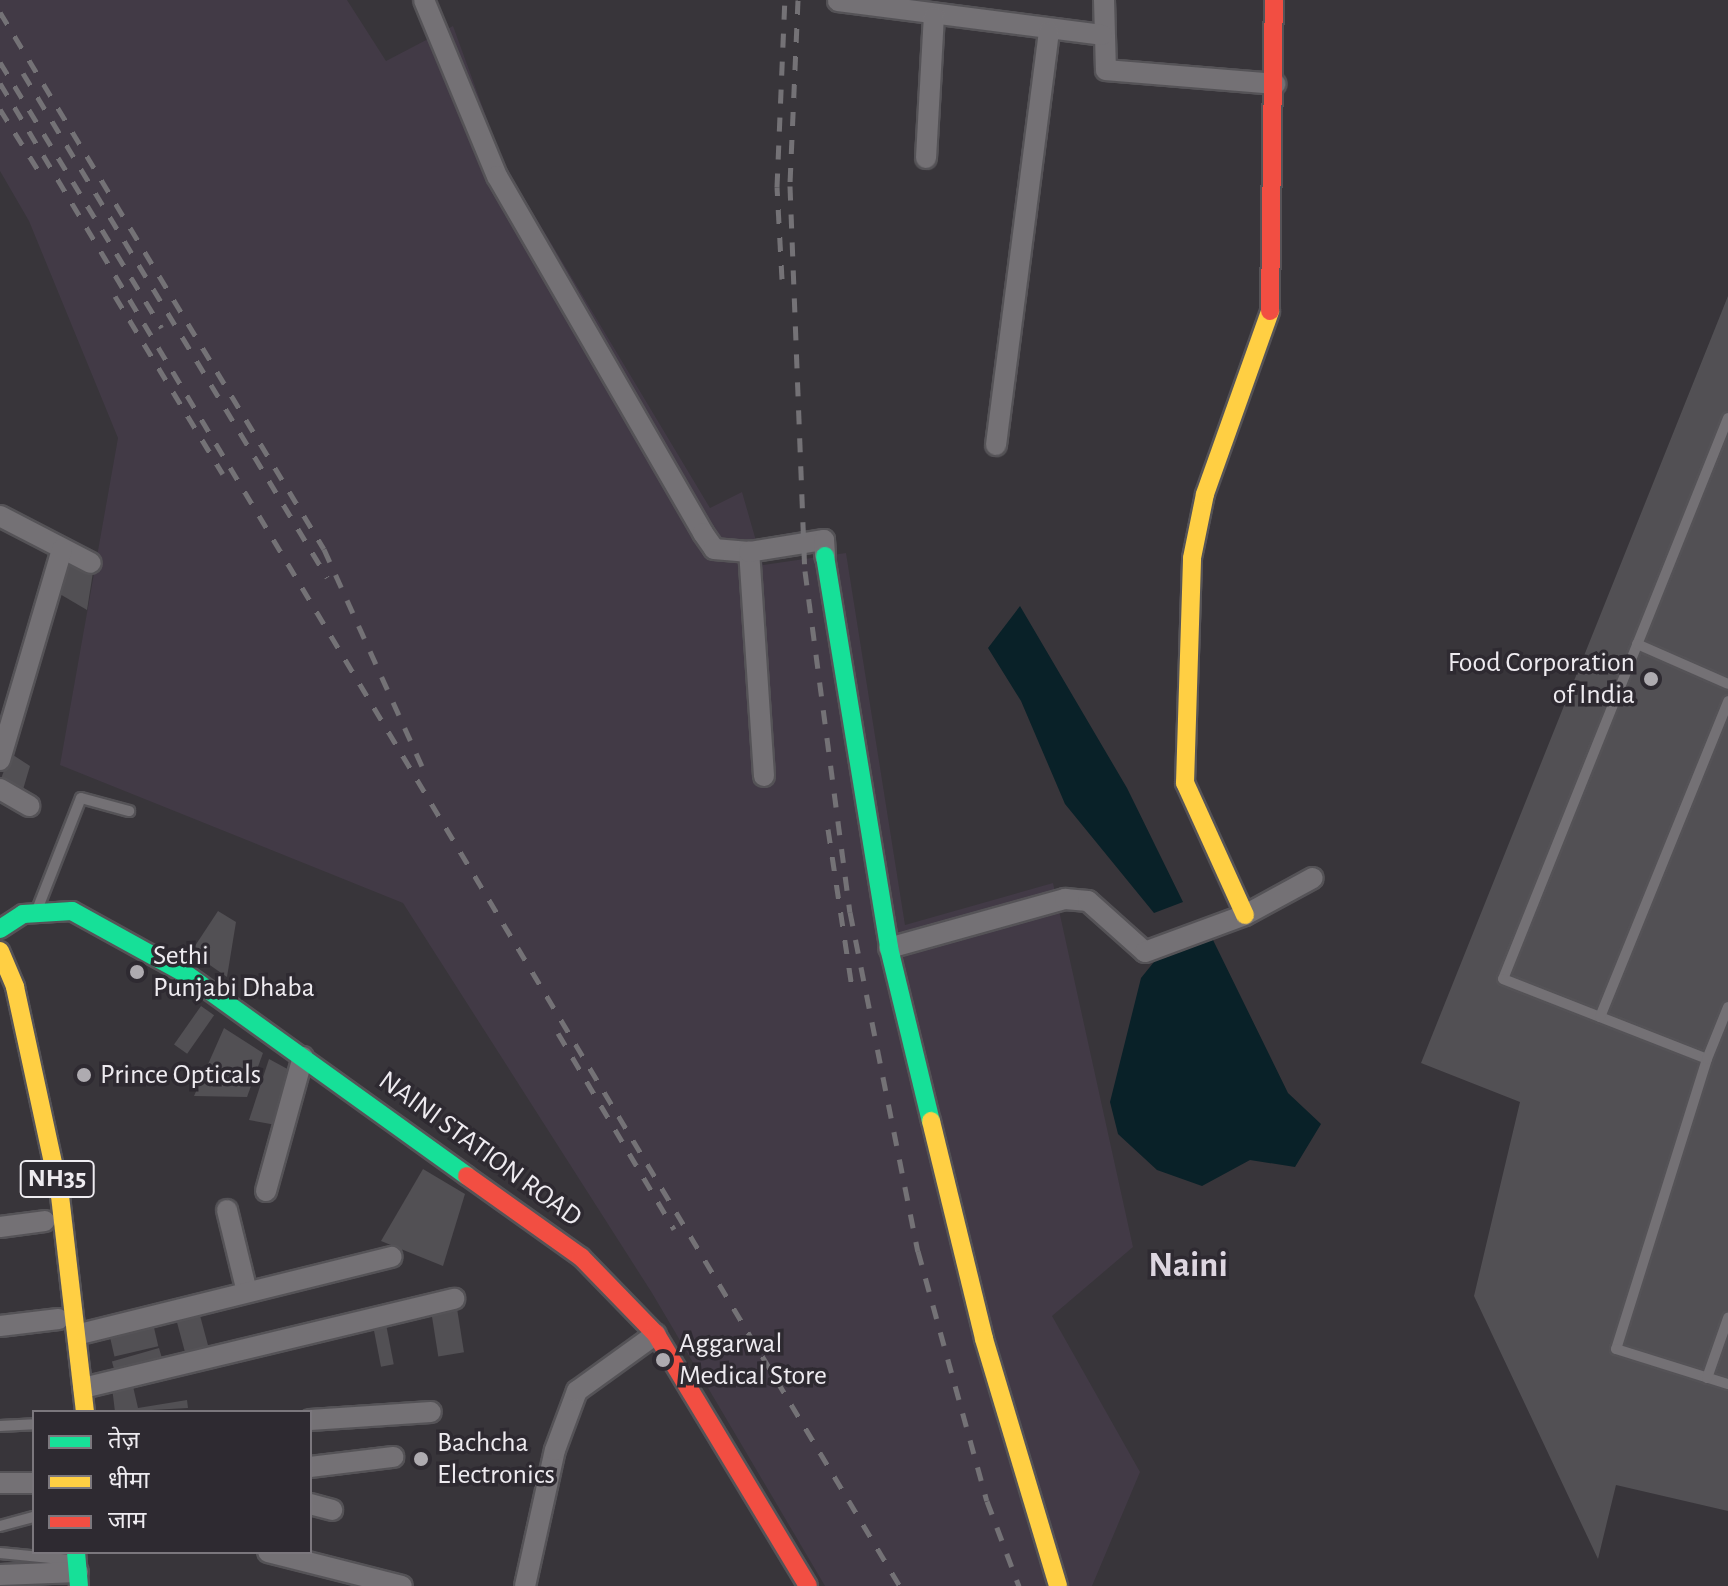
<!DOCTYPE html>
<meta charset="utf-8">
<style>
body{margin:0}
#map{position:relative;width:1728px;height:1586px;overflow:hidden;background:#38353a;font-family:"Alegreya Sans","Noto Sans Devanagari",sans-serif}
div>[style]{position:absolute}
.built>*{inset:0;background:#423a46}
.water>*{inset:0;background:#092128}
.building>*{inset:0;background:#525054;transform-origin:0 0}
.roads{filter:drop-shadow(2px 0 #555357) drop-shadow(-2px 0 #555357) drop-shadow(0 2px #555357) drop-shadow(0 -2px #555357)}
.lane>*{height:10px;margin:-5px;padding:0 5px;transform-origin:5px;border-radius:5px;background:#747175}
.street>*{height:20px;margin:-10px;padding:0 10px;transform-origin:10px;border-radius:10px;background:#747175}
.fast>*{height:18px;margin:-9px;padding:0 9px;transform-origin:9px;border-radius:9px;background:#16e098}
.slow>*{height:18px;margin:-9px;padding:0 9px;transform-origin:9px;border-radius:9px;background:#ffcf43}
.jam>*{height:18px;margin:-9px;padding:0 9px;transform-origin:9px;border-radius:9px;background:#f24e42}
.rail>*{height:5px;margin-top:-2.5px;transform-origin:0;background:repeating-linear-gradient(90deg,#747276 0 14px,transparent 0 28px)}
.dots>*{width:22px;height:22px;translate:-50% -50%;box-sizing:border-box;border:4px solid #2e2a31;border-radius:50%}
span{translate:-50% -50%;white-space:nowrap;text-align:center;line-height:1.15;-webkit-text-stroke:7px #2e2a31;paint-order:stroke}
.shield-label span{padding:2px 6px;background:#2e2a31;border:2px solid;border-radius:6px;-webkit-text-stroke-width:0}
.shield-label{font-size:26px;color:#eeebf0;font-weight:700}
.poi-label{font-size:28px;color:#eeebf0}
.right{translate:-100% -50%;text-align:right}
.left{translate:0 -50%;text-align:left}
.street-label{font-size:28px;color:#eeebf0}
.district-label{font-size:36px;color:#ddd6e0;font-weight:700}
.legend{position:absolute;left:32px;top:1410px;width:280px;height:144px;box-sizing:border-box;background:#2e2a31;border:2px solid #7b777d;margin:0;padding:10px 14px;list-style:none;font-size:24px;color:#eeebf0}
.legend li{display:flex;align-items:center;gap:16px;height:40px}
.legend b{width:40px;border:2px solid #7b777d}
</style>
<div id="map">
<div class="built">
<i style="clip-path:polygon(0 0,347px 0,386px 61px,453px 26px,503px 163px,710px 508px,742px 492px,763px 565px,846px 553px,905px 925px,1053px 883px,1133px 1247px,1052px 1316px,1140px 1472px,1092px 1586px,825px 1586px,652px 1293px,403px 903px,60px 765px,118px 438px,29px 221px,0 171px)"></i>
</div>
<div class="water">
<i style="clip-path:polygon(1020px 606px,1127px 788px,1183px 902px,1154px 913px,1065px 804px,1021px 701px,988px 648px)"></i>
<i style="clip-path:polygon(1213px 940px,1288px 1093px,1321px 1124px,1295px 1167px,1250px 1160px,1202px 1186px,1157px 1170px,1118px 1134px,1110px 1102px,1141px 978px,1162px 952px)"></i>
</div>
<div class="building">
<i style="clip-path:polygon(1728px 296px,1728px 1511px,1616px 1485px,1598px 1559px,1474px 1296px,1520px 1102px,1421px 1063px)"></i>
<i style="clip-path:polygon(66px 560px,93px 572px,87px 610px,53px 590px)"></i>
<i style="clip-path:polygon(10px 753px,30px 766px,22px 793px,0 782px)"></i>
<i style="clip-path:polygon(218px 911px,236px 922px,227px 977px,191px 952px)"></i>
<i style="left:201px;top:1006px;width:16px;height:47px;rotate:35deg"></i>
<i style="clip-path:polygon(224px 1028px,263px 1053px,247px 1097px,194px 1096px)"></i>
<i style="clip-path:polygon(269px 1059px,293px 1072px,276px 1125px,249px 1120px)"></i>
<i style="clip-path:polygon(423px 1169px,465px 1194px,443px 1266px,381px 1241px)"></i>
<i style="left:456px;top:1302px;width:51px;height:26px;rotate:81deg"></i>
<i style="left:198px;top:1308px;width:48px;height:24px;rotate:75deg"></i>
<i style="left:152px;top:1319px;width:28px;height:45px;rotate:77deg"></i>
<i style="left:385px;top:1319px;width:46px;height:13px;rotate:79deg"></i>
<i style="left:159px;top:1348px;width:19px;height:49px;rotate:74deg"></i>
<i style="clip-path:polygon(132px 1382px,138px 1408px,187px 1400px,188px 1408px,115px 1412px,112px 1387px)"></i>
</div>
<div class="roads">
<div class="lane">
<i style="left:1728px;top:418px;width:604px;rotate:111.85deg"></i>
<i style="left:1503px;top:979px;width:219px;rotate:21.4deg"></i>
<i style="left:1707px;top:1059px;width:304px;rotate:107.4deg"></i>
<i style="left:1616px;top:1349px;width:117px;rotate:17.4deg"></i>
<i style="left:1637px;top:644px;width:99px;rotate:23.7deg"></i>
<i style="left:37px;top:910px;width:120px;rotate:-68.6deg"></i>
<i style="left:81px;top:798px;width:50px;rotate:15.2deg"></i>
<i style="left:1600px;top:1017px;width:341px;rotate:-67.9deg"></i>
<i style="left:1707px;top:1059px;width:56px;rotate:-68deg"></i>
<i style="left:1707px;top:1378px;width:64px;rotate:-70.7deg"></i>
<i style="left:0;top:1426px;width:34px;rotate:-3deg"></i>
<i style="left:0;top:1526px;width:35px;rotate:-15deg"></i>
<i style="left:0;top:1553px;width:71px;rotate:5.6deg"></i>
</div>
<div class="street">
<i style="left:424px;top:0;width:191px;rotate:67.5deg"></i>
<i style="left:497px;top:176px;width:412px;rotate:60deg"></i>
<i style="left:703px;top:533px;width:19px;rotate:55deg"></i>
<i style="left:714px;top:549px;width:35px;rotate:5deg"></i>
<i style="left:1104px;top:0;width:70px;rotate:88.4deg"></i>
<i style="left:1106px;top:70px;width:170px;rotate:4.7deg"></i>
<i style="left:838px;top:1px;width:266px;rotate:7.3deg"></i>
<i style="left:926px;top:158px;width:141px;rotate:-86.8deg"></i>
<i style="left:996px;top:445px;width:416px;rotate:-82.7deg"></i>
<i style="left:0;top:516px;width:102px;rotate:27.3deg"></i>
<i style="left:0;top:760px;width:220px;rotate:-73.6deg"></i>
<i style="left:764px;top:776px;width:225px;rotate:-93.8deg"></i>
<i style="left:749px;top:552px;width:76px;rotate:-9.1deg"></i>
<i style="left:824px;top:540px;width:16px;rotate:86deg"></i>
<i style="left:0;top:789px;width:34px;rotate:30deg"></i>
<i style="left:889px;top:948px;width:183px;rotate:-15.6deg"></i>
<i style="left:1065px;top:899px;width:23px;rotate:5deg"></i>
<i style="left:1088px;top:901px;width:76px;rotate:41.8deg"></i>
<i style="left:1145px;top:952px;width:107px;rotate:-20.3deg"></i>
<i style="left:1245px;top:915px;width:77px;rotate:-28.6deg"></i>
<i style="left:266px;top:1191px;width:139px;rotate:-74.6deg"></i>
<i style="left:227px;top:1210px;width:84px;rotate:76.3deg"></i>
<i style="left:0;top:1227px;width:45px;rotate:-7.6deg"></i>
<i style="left:0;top:1326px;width:59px;rotate:-6.8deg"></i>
<i style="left:80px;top:1334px;width:321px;rotate:-13.9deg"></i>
<i style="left:83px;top:1388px;width:382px;rotate:-13.5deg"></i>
<i style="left:310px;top:1420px;width:121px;rotate:-3.8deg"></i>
<i style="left:310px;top:1467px;width:84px;rotate:-6.9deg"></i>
<i style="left:0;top:1483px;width:34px"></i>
<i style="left:310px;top:1504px;width:23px;rotate:15deg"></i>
<i style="left:268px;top:1552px;width:138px;rotate:14.2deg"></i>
<i style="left:0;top:1575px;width:78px;rotate:-2.2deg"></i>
<i style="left:525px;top:1586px;width:139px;rotate:-77.6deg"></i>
<i style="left:555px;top:1450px;width:63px;rotate:-69.6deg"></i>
<i style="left:577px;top:1391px;width:97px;rotate:-35.8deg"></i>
</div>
<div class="fast">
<i style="left:825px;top:556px;width:397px;rotate:80.7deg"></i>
<i style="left:889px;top:948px;width:178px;rotate:76.4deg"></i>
<i style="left:0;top:929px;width:27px;rotate:-33deg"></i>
<i style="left:23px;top:914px;width:49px;rotate:-3.5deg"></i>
<i style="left:72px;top:911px;width:130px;rotate:28.9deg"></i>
<i style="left:186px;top:974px;width:346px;rotate:35.7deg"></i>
<i style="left:76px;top:1552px;width:34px;rotate:85deg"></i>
</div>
<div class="slow">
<i style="left:1245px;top:915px;width:145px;rotate:-114.4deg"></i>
<i style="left:1185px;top:783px;width:225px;rotate:-88.2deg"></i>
<i style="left:1192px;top:558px;width:65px;rotate:-78.5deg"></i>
<i style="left:1205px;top:494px;width:194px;rotate:-70.4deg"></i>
<i style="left:0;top:951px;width:39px;rotate:67deg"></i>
<i style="left:15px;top:987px;width:214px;rotate:77.8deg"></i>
<i style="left:60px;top:1196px;width:217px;rotate:83.4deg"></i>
<i style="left:931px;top:1121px;width:224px;rotate:76.3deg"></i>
<i style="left:984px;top:1339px;width:258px;rotate:73.3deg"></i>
</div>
<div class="jam">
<i style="left:1270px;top:311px;width:311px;rotate:-89.3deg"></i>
<i style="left:467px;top:1176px;width:140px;rotate:35.4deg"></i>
<i style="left:581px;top:1257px;width:107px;rotate:45.8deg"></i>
<i style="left:656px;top:1334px;width:294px;rotate:58.9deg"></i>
</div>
</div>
<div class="rail">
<i style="left:798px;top:0;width:186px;rotate:92.5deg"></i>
<i style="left:790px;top:186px;width:385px;rotate:87.8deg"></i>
<i style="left:805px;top:571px;width:344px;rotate:82.5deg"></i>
<i style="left:850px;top:912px;width:346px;rotate:78.7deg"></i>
<i style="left:918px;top:1251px;width:259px;rotate:74.6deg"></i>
<i style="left:987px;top:1501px;width:91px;rotate:69.4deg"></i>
<i style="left:0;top:12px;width:627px;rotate:58.9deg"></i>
<i style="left:324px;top:549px;width:252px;rotate:65.7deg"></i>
<i style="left:0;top:62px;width:311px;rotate:58.7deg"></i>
<i style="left:23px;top:73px;width:589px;rotate:58.9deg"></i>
<i style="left:0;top:83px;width:1752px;rotate:59.09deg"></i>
<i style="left:0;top:109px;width:75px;rotate:58deg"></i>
<i style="left:782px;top:279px;width:92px;rotate:-93.1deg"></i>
<i style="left:777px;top:187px;width:187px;rotate:-87.6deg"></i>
<i style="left:115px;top:296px;width:208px;rotate:58.8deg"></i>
<i style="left:828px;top:829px;width:160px;rotate:81.4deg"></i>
<i style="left:558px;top:1033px;width:228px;rotate:59.4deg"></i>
</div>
<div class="dots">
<i style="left:1651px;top:679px;background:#aeabb0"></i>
<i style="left:137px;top:972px;background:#aeabb0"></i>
<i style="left:84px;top:1075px;background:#aeabb0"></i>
<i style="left:663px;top:1360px;background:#aeabb0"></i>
<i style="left:421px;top:1459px;background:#aeabb0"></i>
</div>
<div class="shield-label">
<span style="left:57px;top:1179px">NH35</span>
</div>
<div class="poi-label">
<span class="right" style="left:1635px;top:679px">Food Corporation<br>of India</span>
<span class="left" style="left:153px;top:972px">Sethi<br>Punjabi Dhaba</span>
<span class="left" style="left:100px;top:1075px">Prince Opticals</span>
<span class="left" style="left:679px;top:1360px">Aggarwal<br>Medical Store</span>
<span class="left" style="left:437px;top:1459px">Bachcha<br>Electronics</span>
</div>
<div class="street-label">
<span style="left:480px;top:1149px;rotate:36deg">NAINI STATION ROAD</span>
</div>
<div class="district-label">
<span style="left:1188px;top:1266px">Naini</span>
</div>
<ul class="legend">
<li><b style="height:10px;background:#16e098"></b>तेज़</li>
<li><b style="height:10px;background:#ffcf43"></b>धीमा</li>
<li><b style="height:10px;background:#f24e42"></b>जाम</li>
</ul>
</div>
